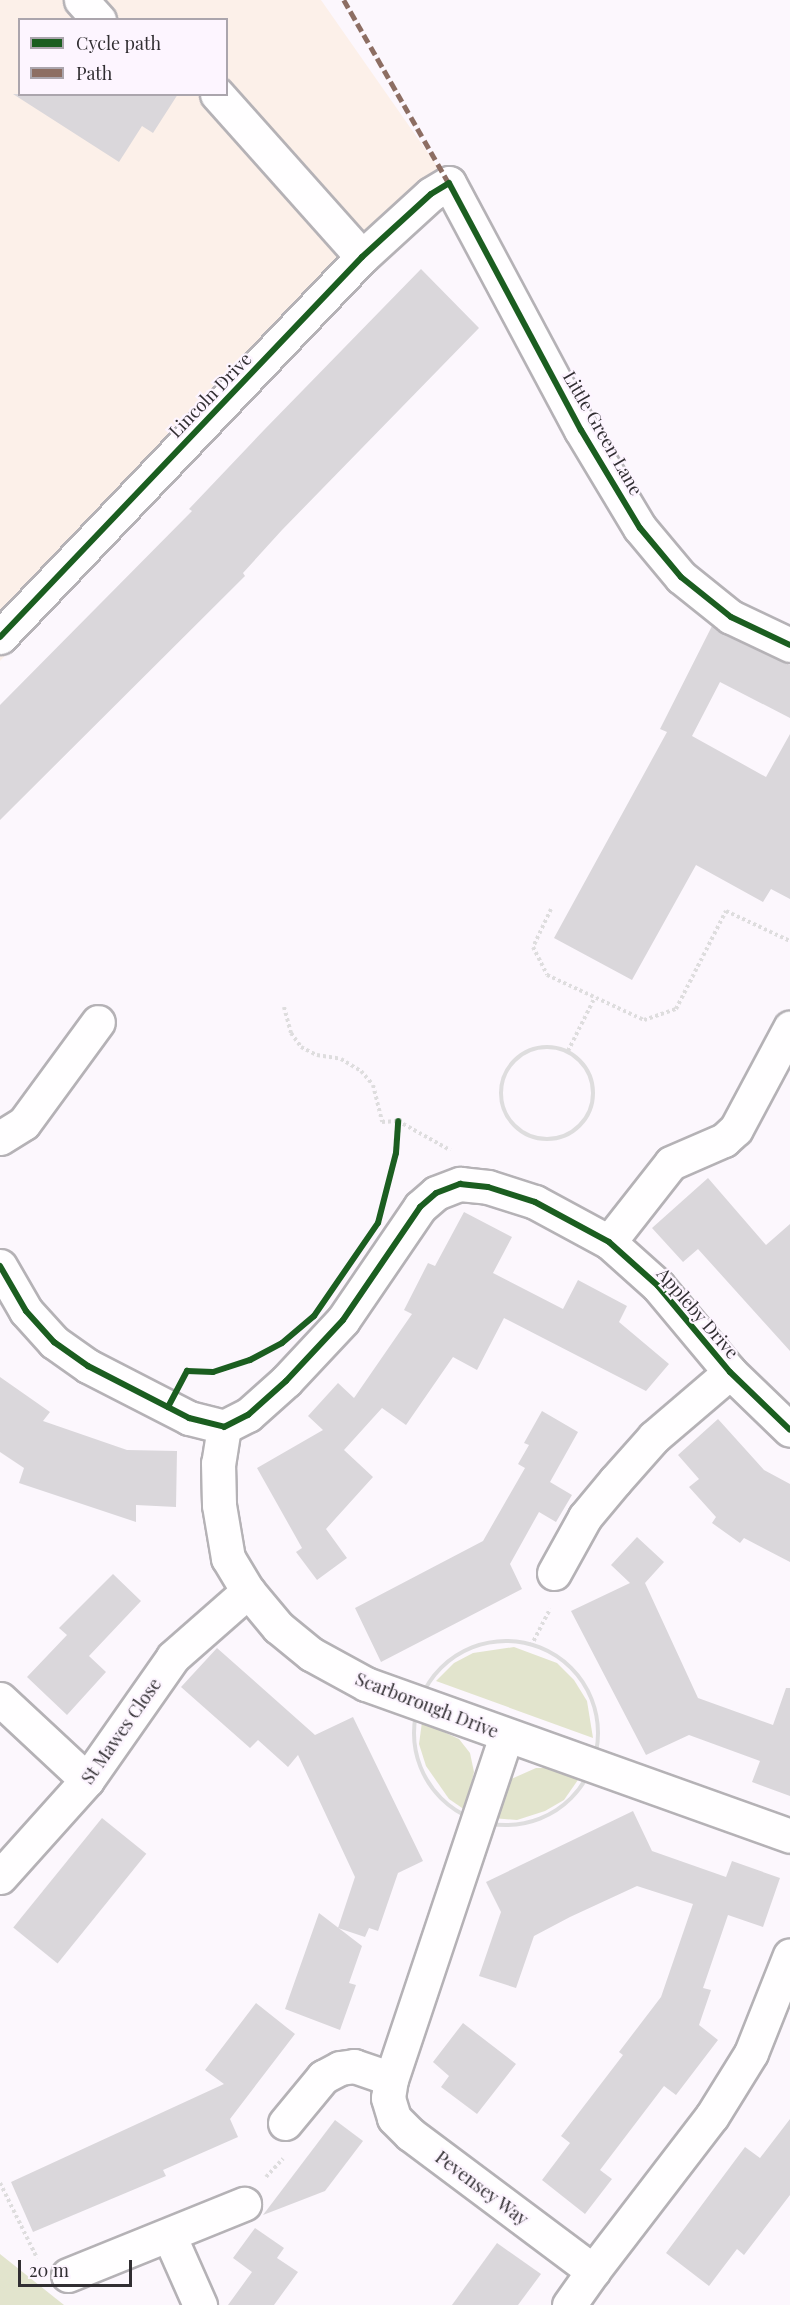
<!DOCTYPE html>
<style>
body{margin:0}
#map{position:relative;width:790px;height:2305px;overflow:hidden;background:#fcf7fd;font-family:"Playfair Display",serif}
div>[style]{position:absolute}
.education>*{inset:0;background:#fcf0e9}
.green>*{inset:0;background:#e2e4cd}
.building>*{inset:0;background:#dad7db;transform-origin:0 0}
.path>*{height:4px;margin-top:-2px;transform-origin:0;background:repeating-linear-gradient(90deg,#deddde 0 3px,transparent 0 6px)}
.path>.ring{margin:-2px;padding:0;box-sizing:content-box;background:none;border:4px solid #deddde;border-radius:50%}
.roads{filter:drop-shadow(2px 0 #b5b2b6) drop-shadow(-2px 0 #b5b2b6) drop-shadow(0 2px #b5b2b6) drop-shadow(0 -2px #b5b2b6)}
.minor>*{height:33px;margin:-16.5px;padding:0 16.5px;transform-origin:16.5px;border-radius:16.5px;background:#fffeff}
.quiet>*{height:4.5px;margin-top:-2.25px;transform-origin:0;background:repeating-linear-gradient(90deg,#8d6e63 0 9px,transparent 0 13.5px)}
.cycleway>*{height:6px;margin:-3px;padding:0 3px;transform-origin:3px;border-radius:3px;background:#1b5e20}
span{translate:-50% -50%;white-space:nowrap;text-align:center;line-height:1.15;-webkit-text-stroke:4.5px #fdf5ff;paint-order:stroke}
.street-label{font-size:18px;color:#312e32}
.legend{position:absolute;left:18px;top:18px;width:210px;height:78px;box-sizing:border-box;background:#fdf5ff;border:2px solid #aba5ad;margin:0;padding:8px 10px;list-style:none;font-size:18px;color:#312e32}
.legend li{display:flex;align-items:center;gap:12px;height:30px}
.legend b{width:30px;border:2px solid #aba5ad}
.scale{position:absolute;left:18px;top:2260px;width:114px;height:27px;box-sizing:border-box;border:3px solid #312e32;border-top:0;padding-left:8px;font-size:18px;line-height:21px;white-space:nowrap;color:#312e32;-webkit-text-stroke:4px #fdf5ff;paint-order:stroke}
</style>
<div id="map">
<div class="education">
<i style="clip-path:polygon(evenodd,0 0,321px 0,449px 183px,0 661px,0 0,20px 20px,226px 20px,226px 94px,20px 94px,20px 20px)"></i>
</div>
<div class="green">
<i style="clip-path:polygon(514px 1647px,557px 1663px,574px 1680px,587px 1701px,593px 1738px,436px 1681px,454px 1663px,473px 1653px)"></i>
<i style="clip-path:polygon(422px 1722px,459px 1739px,470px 1753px,474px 1772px,465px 1810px,449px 1799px,426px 1766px,419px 1744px)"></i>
<i style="clip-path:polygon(536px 1768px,550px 1768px,580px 1777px,564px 1800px,545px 1811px,517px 1820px,492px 1818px,509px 1780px)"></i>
<i style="clip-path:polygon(0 2254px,64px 2305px,0 2305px)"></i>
</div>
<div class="building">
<i style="clip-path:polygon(13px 94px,178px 94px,153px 133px,142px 126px,119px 162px)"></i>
<i style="clip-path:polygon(421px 269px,479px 328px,282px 530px,243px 573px,245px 576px,0 820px,0 705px,192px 511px,189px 509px,264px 430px)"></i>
<i style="clip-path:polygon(712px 626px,790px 665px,790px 718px,720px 682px,692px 736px,766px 777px,790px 734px,790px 899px,771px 889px,763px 902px,696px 865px,632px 980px,554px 938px,667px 732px,660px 729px)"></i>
<i style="clip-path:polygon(708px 1178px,766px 1245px,790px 1224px,790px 1351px,698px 1249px,683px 1262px,652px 1228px)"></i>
<i style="clip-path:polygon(464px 1212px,512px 1237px,493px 1273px,563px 1309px,578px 1280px,627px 1306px,619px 1322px,669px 1364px,646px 1391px,504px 1318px,477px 1370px,453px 1357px,406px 1425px,382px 1408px,344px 1450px,373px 1477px,326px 1529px,347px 1558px,317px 1580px,296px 1552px,302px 1548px,257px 1468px,323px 1430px,308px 1416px,338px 1383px,354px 1398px,412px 1314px,404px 1310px,428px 1263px,435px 1266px)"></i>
<i style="clip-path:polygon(0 1377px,50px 1412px,43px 1421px,127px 1450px,177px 1451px,176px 1507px,136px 1505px,136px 1522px,19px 1483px,24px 1468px,0 1452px)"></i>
<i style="clip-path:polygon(542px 1411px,578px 1432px,550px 1482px,572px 1495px,556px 1522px,539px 1512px,510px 1564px,522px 1589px,381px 1662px,355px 1608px,483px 1541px,525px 1468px,518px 1464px,529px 1445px,524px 1443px)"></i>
<i style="clip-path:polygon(718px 1419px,764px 1470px,790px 1484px,790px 1562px,744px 1538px,740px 1543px,712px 1523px,716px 1517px,689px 1487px,699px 1479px,678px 1455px)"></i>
<i style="clip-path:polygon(637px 1537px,664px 1562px,645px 1583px,698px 1698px,773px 1725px,786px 1688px,790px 1688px,790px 1796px,752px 1782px,760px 1761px,689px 1735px,646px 1755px,571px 1611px,630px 1583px,611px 1565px)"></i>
<i style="clip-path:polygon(113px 1574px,141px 1601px,89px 1656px,106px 1672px,67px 1715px,27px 1677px,67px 1635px,59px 1628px)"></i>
<i style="clip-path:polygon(217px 1648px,315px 1735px,353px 1717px,423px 1861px,398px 1873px,378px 1931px,369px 1928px,365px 1937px,338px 1928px,355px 1877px,298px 1755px,288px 1767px,258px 1740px,250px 1748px,181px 1687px)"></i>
<i style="clip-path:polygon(633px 1811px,652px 1851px,726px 1877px,732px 1861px,780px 1878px,763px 1927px,728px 1915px,703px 1988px,711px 1990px,699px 2025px,718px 2040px,676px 2095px,664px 2086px,600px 2170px,612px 2179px,585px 2214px,542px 2180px,570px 2143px,561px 2136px,623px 2055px,619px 2052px,661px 1997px,693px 1904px,637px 1886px,570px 1917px,534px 1936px,516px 1988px,479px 1976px,501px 1912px,486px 1882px)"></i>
<i style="left:102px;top:1818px;width:57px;height:141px;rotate:39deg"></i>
<i style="clip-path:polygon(319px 1913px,362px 1946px,349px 1983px,356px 1985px,340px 2030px,285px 2009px)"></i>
<i style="clip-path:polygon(256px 2003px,295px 2034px,230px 2119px,238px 2137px,163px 2170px,166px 2176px,33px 2232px,11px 2182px,224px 2084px,205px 2070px)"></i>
<i style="clip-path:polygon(463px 2023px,516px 2064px,477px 2114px,441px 2087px,449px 2076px,433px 2062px)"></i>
<i style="clip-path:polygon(790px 2119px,790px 2195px,744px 2255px,737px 2249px,709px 2286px,666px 2253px,745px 2147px,760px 2158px)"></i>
<i style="clip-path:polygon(335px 2120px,363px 2141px,325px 2191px,263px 2215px)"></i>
<i style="clip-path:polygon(255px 2228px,284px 2248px,277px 2258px,298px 2272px,274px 2305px,228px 2305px,252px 2272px,233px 2258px)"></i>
<i style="clip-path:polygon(497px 2243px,541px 2274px,518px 2305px,452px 2305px)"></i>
</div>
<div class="path">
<i style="left:551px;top:909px;width:42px;rotate:115.3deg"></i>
<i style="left:533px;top:947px;width:31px;rotate:63deg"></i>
<i style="left:547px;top:975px;width:107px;rotate:24.9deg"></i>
<i style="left:644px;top:1020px;width:34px;rotate:-19deg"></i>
<i style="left:676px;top:1009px;width:110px;rotate:-63deg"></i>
<i style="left:726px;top:911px;width:71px;rotate:25.1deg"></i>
<i style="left:284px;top:1007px;width:27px;rotate:75deg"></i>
<i style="left:291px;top:1033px;width:17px;rotate:54deg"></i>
<i style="left:301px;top:1047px;width:18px;rotate:27deg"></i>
<i style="left:317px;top:1055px;width:24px;rotate:9deg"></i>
<i style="left:341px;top:1059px;width:23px;rotate:31deg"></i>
<i style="left:361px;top:1071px;width:18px;rotate:49deg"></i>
<i style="left:373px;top:1085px;width:38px;rotate:76deg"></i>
<i style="left:382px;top:1122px;width:16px;rotate:-4deg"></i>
<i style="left:398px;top:1121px;width:60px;rotate:29.1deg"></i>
<i class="ring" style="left:501px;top:1047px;width:88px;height:88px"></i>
<i style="left:568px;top:1051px;width:60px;rotate:-63.4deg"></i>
<i class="ring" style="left:414px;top:1641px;width:180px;height:180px"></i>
<i style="left:531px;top:1646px;width:42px;rotate:-62.8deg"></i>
<i style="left:266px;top:2177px;width:25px;rotate:-47deg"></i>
<i style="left:0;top:2183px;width:84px;rotate:63.7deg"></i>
</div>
<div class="roads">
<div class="minor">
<i style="left:81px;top:0;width:27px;rotate:48deg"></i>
<i style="left:217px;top:94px;width:218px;rotate:48.3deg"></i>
<i style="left:0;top:637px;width:525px;rotate:-46.39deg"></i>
<i style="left:362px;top:257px;width:93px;rotate:-42.4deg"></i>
<i style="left:431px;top:194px;width:21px;rotate:-31deg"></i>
<i style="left:449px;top:183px;width:280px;rotate:61.9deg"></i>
<i style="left:581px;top:430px;width:114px;rotate:59deg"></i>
<i style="left:640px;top:528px;width:64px;rotate:50.1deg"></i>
<i style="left:681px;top:577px;width:64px;rotate:38.7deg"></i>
<i style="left:731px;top:617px;width:65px;rotate:25.4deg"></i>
<i style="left:0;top:1138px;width:28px;rotate:-32deg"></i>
<i style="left:24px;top:1123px;width:125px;rotate:-53.8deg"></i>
<i style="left:609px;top:1242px;width:100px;rotate:-51.9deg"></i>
<i style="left:671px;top:1163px;width:58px;rotate:-23.5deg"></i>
<i style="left:724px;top:1140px;width:16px;rotate:-43deg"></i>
<i style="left:736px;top:1129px;width:115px;rotate:-61.9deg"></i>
<i style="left:0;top:1266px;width:52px;rotate:60deg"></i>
<i style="left:26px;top:1311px;width:42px;rotate:47.9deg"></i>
<i style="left:54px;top:1342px;width:42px;rotate:35.2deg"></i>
<i style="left:88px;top:1366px;width:114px;rotate:27.2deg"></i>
<i style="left:189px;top:1418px;width:36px;rotate:14deg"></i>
<i style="left:224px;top:1427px;width:27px;rotate:-27deg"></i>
<i style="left:248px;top:1415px;width:51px;rotate:-41.8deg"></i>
<i style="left:286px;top:1381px;width:83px;rotate:-46.9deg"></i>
<i style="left:343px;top:1320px;width:137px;rotate:-55.7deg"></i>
<i style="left:420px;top:1207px;width:21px;rotate:-41deg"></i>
<i style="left:436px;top:1193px;width:26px;rotate:-21deg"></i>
<i style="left:460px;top:1184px;width:28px;rotate:6deg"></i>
<i style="left:488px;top:1187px;width:49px;rotate:17.7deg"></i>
<i style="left:535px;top:1202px;width:84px;rotate:28.4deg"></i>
<i style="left:609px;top:1242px;width:66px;rotate:41.9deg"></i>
<i style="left:658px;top:1286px;width:112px;rotate:50.1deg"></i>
<i style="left:730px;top:1372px;width:83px;rotate:44deg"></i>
<i style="left:224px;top:1427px;width:36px;rotate:99deg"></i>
<i style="left:218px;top:1463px;width:42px;rotate:88.6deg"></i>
<i style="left:219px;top:1505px;width:54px;rotate:80.4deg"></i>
<i style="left:228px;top:1558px;width:39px;rotate:59deg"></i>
<i style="left:248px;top:1591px;width:47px;rotate:50.2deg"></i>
<i style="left:278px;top:1627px;width:43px;rotate:39.3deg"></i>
<i style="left:311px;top:1654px;width:63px;rotate:28.6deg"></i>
<i style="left:366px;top:1684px;width:450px;rotate:19.7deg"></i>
<i style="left:554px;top:1573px;width:64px;rotate:-61deg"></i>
<i style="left:585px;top:1517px;width:47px;rotate:-50.2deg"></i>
<i style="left:615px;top:1481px;width:59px;rotate:-48.4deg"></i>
<i style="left:654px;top:1437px;width:100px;rotate:-40.5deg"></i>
<i style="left:0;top:1699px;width:119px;rotate:43deg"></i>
<i style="left:506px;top:1736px;width:362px;rotate:108.5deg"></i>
<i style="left:391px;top:2079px;width:19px;rotate:99deg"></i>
<i style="left:388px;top:2098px;width:21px;rotate:73deg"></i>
<i style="left:394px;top:2118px;width:23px;rotate:45deg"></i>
<i style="left:410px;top:2134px;width:229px;rotate:36.8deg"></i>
<i style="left:593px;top:2271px;width:195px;rotate:-52.5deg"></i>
<i style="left:712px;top:2116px;width:74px;rotate:-58.2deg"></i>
<i style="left:751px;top:2053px;width:105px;rotate:-68.3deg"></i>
<i style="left:0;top:1877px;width:130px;rotate:-48.1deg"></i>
<i style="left:87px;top:1780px;width:150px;rotate:-55deg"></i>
<i style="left:173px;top:1657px;width:100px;rotate:-41.3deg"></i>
<i style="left:285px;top:2123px;width:60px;rotate:-50.4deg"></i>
<i style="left:323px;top:2077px;width:19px;rotate:-28deg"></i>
<i style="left:340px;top:2068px;width:14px;rotate:-8deg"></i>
<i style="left:354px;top:2066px;width:39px;rotate:19deg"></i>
<i style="left:169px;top:2235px;width:77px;rotate:66.1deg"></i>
<i style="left:68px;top:2275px;width:190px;rotate:-22deg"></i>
<i style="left:569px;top:2305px;width:42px;rotate:-54.8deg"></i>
</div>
</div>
<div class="quiet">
<i style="left:344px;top:0;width:211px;rotate:60.2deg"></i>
</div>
<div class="cycleway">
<i style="left:0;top:637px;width:525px;rotate:-46.39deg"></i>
<i style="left:362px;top:257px;width:93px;rotate:-42.4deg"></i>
<i style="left:431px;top:194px;width:21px;rotate:-31deg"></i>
<i style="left:449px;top:183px;width:280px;rotate:61.9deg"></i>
<i style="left:581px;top:430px;width:114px;rotate:59deg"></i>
<i style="left:640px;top:528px;width:64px;rotate:50.1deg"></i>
<i style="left:681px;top:577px;width:64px;rotate:38.7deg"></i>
<i style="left:731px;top:617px;width:65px;rotate:25.4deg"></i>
<i style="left:0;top:1266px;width:52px;rotate:60deg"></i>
<i style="left:26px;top:1311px;width:42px;rotate:47.9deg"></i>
<i style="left:54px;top:1342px;width:42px;rotate:35.2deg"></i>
<i style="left:88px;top:1366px;width:114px;rotate:27.2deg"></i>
<i style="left:189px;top:1418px;width:36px;rotate:14deg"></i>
<i style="left:224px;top:1427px;width:27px;rotate:-27deg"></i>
<i style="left:248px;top:1415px;width:51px;rotate:-41.8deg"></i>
<i style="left:286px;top:1381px;width:83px;rotate:-46.9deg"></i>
<i style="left:343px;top:1320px;width:137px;rotate:-55.7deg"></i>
<i style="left:420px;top:1207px;width:21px;rotate:-41deg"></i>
<i style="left:436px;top:1193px;width:26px;rotate:-21deg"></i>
<i style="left:460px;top:1184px;width:28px;rotate:6deg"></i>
<i style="left:488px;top:1187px;width:49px;rotate:17.7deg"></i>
<i style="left:535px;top:1202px;width:84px;rotate:28.4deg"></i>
<i style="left:609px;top:1242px;width:66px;rotate:41.9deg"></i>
<i style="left:658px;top:1286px;width:112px;rotate:50.1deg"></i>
<i style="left:730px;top:1372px;width:83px;rotate:44deg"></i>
<i style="left:168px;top:1407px;width:41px;rotate:-62.2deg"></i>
<i style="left:187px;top:1371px;width:26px;rotate:2deg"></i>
<i style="left:213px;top:1372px;width:39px;rotate:-18deg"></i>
<i style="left:250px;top:1360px;width:36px;rotate:-28deg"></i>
<i style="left:282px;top:1343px;width:42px;rotate:-40.2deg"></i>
<i style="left:314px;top:1316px;width:113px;rotate:-55.5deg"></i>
<i style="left:378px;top:1223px;width:72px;rotate:-75.6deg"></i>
<i style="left:396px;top:1153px;width:32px;rotate:-86deg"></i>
</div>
<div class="street-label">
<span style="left:210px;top:395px;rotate:-46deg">Lincoln Drive</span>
<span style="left:603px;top:433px;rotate:60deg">Little Green Lane</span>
<span style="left:698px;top:1313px;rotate:49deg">Appleby Drive</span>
<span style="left:427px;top:1705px;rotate:21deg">Scarborough Drive</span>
<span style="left:121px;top:1731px;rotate:-55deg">St Mawes Close</span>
<span style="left:482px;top:2188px;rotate:37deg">Pevensey Way</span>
</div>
<ul class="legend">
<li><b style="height:8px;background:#1b5e20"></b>Cycle path</li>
<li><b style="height:8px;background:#8d6e63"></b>Path</li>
</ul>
<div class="scale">20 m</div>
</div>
